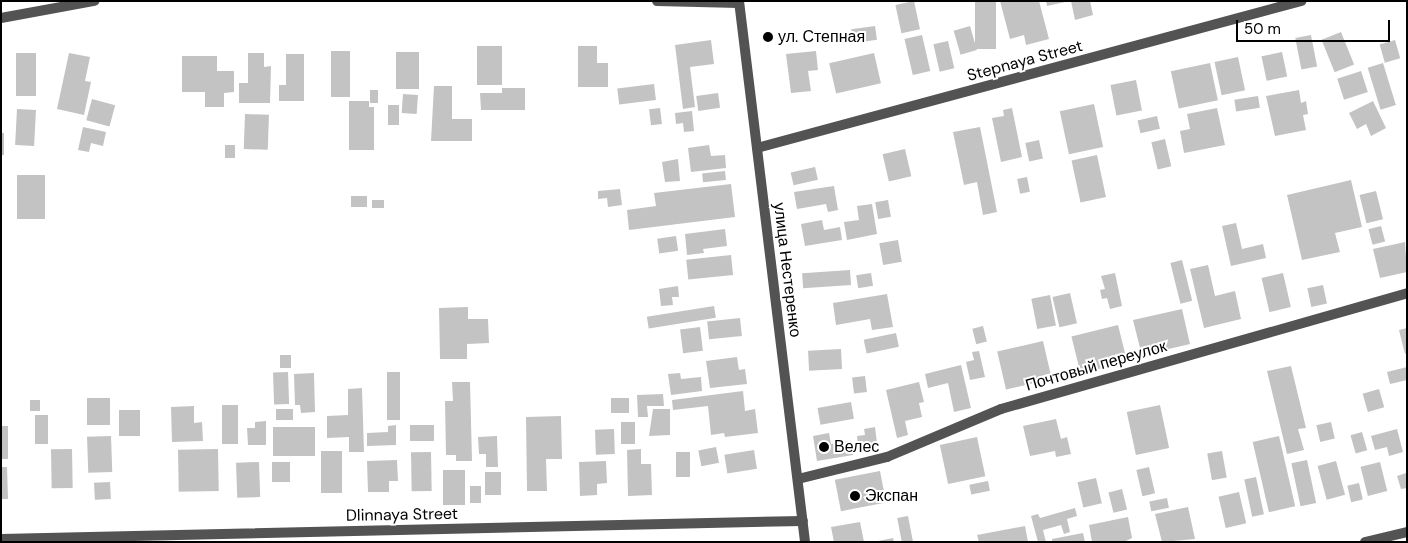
<!DOCTYPE html>
<meta charset="utf-8">
<style>
body{margin:0}
#map{position:relative;width:1408px;height:543px;overflow:hidden;background:#fff;font-family:"DM Sans",sans-serif}
div>[style]{position:absolute}
.building>*{inset:0;background:#c3c3c3;transform-origin:0 0}
.minor>*{height:10px;margin:-5px;padding:0 5px;transform-origin:5px;border-radius:5px;background:#535353}
.tertiary>*{height:10px;margin:-5px;padding:0 5px;transform-origin:5px;border-radius:5px;background:#535353}
.dots>*{width:14px;height:14px;translate:-50% -50%;box-sizing:border-box;border:2px solid #fff;border-radius:50%}
span{translate:-50% -50%;white-space:nowrap;text-align:center;line-height:1.15;-webkit-text-stroke:4px #fff;paint-order:stroke}
.poi-label{font-size:16px;color:#000}
.left{translate:0 -50%;text-align:left}
.street-label{font-size:16px;color:#000}
.frame{position:absolute;inset:0;border:2px solid #000;pointer-events:none}
.scale{position:absolute;left:1236px;top:20px;width:154px;height:22px;box-sizing:border-box;border:2px solid #000;border-top:0;padding-left:6px;font-size:15px;line-height:18px;white-space:nowrap;color:#000;-webkit-text-stroke:4px #fff;paint-order:stroke}
</style>
<div id="map">
<div class="building">
<i style="left:914px;top:1px;width:29px;height:19px;rotate:78deg"></i>
<i style="left:975px;top:1px;width:21px;height:48px"></i>
<i style="clip-path:polygon(1000px 1px,1039px 1px,1049px 39px,1026px 45px,1024px 35px,1010px 39px)"></i>
<i style="clip-path:polygon(1046px 1px,1065px 1px,1065px 2px,1047px 6px)"></i>
<i style="clip-path:polygon(1071px 1px,1090px 1px,1093px 15px,1075px 20px)"></i>
<i style="left:875px;top:26px;width:14px;height:24px;rotate:82deg"></i>
<i style="left:970px;top:26px;width:25px;height:17px;rotate:74deg"></i>
<i style="left:1341px;top:32px;width:35px;height:21px;rotate:68deg"></i>
<i style="left:922px;top:35px;width:37px;height:18px;rotate:77deg"></i>
<i style="left:1311px;top:35px;width:32px;height:16px;rotate:79deg"></i>
<i style="clip-path:polygon(711px 40px,714px 64px,690px 67px,695px 107px,683px 109px,675px 45px)"></i>
<i style="left:1395px;top:40px;width:19px;height:16px;rotate:74deg"></i>
<i style="left:948px;top:41px;width:28px;height:15px;rotate:77deg"></i>
<i style="left:477px;top:46px;width:25px;height:39px"></i>
<i style="clip-path:polygon(578px 46px,597px 46px,597px 63px,608px 63px,608px 87px,578px 87px)"></i>
<i style="left:331px;top:51px;width:19px;height:46px"></i>
<i style="clip-path:polygon(816px 51px,818px 70px,808px 71px,811px 91px,791px 93px,786px 54px)"></i>
<i style="left:396px;top:52px;width:23px;height:37px"></i>
<i style="left:1282px;top:52px;width:25px;height:21px;rotate:78deg"></i>
<i style="left:16px;top:53px;width:20px;height:43px"></i>
<i style="clip-path:polygon(69px 53px,90px 57px,85px 81px,91px 82px,84px 115px,57px 109px)"></i>
<i style="clip-path:polygon(248px 53px,264px 53px,264px 67px,271px 66px,270px 103px,239px 103px,239px 83px,248px 83px)"></i>
<i style="left:874px;top:53px;width:31px;height:46px;rotate:77deg"></i>
<i style="clip-path:polygon(286px 54px,304px 54px,304px 101px,279px 101px,279px 85px,286px 85px)"></i>
<i style="clip-path:polygon(182px 56px,217px 56px,217px 71px,234px 71px,234px 92px,224px 93px,224px 107px,205px 107px,205px 92px,182px 92px)"></i>
<i style="left:1238px;top:57px;width:34px;height:24px;rotate:78deg"></i>
<i style="left:1210px;top:63px;width:38px;height:40px;rotate:78deg"></i>
<i style="left:1383px;top:63px;width:44px;height:16px;rotate:73deg"></i>
<i style="left:1361px;top:71px;width:22px;height:25px;rotate:72deg"></i>
<i style="left:1136px;top:80px;width:31px;height:26px;rotate:79deg"></i>
<i style="left:654px;top:84px;width:16px;height:37px;rotate:83deg"></i>
<i style="clip-path:polygon(434px 86px,452px 86px,452px 119px,472px 119px,472px 141px,431px 141px)"></i>
<i style="clip-path:polygon(502px 88px,525px 88px,525px 110px,481px 110px,480px 93px,502px 93px)"></i>
<i style="left:370px;top:90px;width:8px;height:13px"></i>
<i style="clip-path:polygon(1299px 90px,1301px 103px,1306px 101px,1308px 114px,1303px 115px,1306px 130px,1275px 136px,1266px 96px)"></i>
<i style="left:718px;top:93px;width:15px;height:22px;rotate:82deg"></i>
<i style="left:403px;top:94px;width:15px;height:19px;rotate:4deg"></i>
<i style="left:1258px;top:96px;width:12px;height:24px;rotate:81deg"></i>
<i style="left:92px;top:99px;width:24px;height:22px;rotate:15deg"></i>
<i style="clip-path:polygon(349px 101px,369px 101px,369px 107px,374px 107px,374px 150px,349px 150px)"></i>
<i style="clip-path:polygon(1373px 101px,1386px 128px,1371px 136px,1366px 124px,1357px 129px,1349px 113px)"></i>
<i style="left:1094px;top:104px;width:44px;height:35px;rotate:78deg"></i>
<i style="left:388px;top:105px;width:11px;height:20px"></i>
<i style="left:660px;top:108px;width:16px;height:11px;rotate:83deg"></i>
<i style="clip-path:polygon(1012px 108px,1022px 157px,1001px 162px,992px 118px,1004px 116px,1003px 110px)"></i>
<i style="clip-path:polygon(1217px 108px,1225px 145px,1184px 153px,1180px 131px,1190px 129px,1187px 114px)"></i>
<i style="left:17px;top:109px;width:19px;height:36px;rotate:3deg"></i>
<i style="clip-path:polygon(692px 111px,694px 131px,684px 132px,683px 123px,676px 124px,675px 113px)"></i>
<i style="left:245px;top:114px;width:24px;height:35px;rotate:2deg"></i>
<i style="left:1157px;top:116px;width:13px;height:20px;rotate:77deg"></i>
<i style="clip-path:polygon(83px 127px,106px 132px,103px 146px,91px 143px,89px 152px,78px 150px)"></i>
<i style="clip-path:polygon(980px 127px,997px 212px,983px 215px,977px 182px,964px 185px,953px 132px)"></i>
<i style="left:1px;top:133px;width:3px;height:22px"></i>
<i style="left:1165px;top:139px;width:28px;height:14px;rotate:77deg"></i>
<i style="left:1039px;top:140px;width:19px;height:14px;rotate:78deg"></i>
<i style="left:225px;top:145px;width:10px;height:13px"></i>
<i style="clip-path:polygon(709px 145px,711px 156px,725px 155px,726px 168px,691px 172px,688px 148px)"></i>
<i style="left:905px;top:149px;width:28px;height:23px;rotate:77deg"></i>
<i style="left:1097px;top:155px;width:43px;height:26px;rotate:78deg"></i>
<i style="clip-path:polygon(678px 159px,680px 181px,665px 182px,662px 162px)"></i>
<i style="left:815px;top:167px;width:13px;height:25px;rotate:77deg"></i>
<i style="left:725px;top:171px;width:9px;height:23px;rotate:84deg"></i>
<i style="left:17px;top:175px;width:28px;height:44px"></i>
<i style="left:1027px;top:177px;width:15px;height:10px;rotate:79deg"></i>
<i style="clip-path:polygon(1351px 180px,1362px 227px,1335px 233px,1340px 252px,1302px 260px,1287px 195px)"></i>
<i style="clip-path:polygon(731px 184px,735px 217px,629px 230px,627px 210px,656px 206px,654px 193px)"></i>
<i style="clip-path:polygon(834px 186px,838px 210px,828px 212px,826px 204px,797px 209px,794px 192px)"></i>
<i style="clip-path:polygon(620px 189px,622px 205px,608px 207px,607px 198px,598px 199px,598px 191px)"></i>
<i style="left:1376px;top:191px;width:29px;height:17px;rotate:76deg"></i>
<i style="left:351px;top:196px;width:16px;height:11px"></i>
<i style="left:372px;top:200px;width:12px;height:8px"></i>
<i style="left:888px;top:200px;width:17px;height:13px;rotate:80deg"></i>
<i style="clip-path:polygon(872px 204px,877px 234px,847px 240px,844px 222px,859px 220px,857px 206px)"></i>
<i style="clip-path:polygon(822px 220px,824px 230px,840px 227px,842px 240px,805px 246px,801px 224px)"></i>
<i style="clip-path:polygon(1236px 223px,1242px 249px,1263px 244px,1266px 258px,1231px 266px,1222px 226px)"></i>
<i style="left:1381px;top:226px;width:16px;height:13px;rotate:75deg"></i>
<i style="clip-path:polygon(725px 229px,727px 246px,703px 249px,704px 253px,687px 255px,685px 234px)"></i>
<i style="left:676px;top:236px;width:15px;height:19px;rotate:82deg"></i>
<i style="left:898px;top:240px;width:22px;height:19px;rotate:80deg"></i>
<i style="clip-path:polygon(1405px 242px,1407px 272px,1380px 278px,1373px 249px)"></i>
<i style="left:731px;top:255px;width:20px;height:45px;rotate:84deg"></i>
<i style="left:1182px;top:260px;width:42px;height:12px;rotate:76deg"></i>
<i style="clip-path:polygon(1208px 265px,1215px 296px,1235px 291px,1241px 319px,1204px 328px,1190px 269px)"></i>
<i style="left:850px;top:270px;width:15px;height:48px;rotate:86deg"></i>
<i style="left:871px;top:273px;width:13px;height:15px;rotate:81deg"></i>
<i style="clip-path:polygon(1115px 273px,1122px 306px,1110px 309px,1107px 298px,1102px 299px,1100px 290px,1105px 289px,1101px 276px)"></i>
<i style="left:1283px;top:273px;width:35px;height:22px;rotate:77deg"></i>
<i style="left:1323px;top:285px;width:19px;height:16px;rotate:78deg"></i>
<i style="clip-path:polygon(678px 286px,679px 297px,672px 297px,673px 305px,661px 306px,659px 289px)"></i>
<i style="left:1070px;top:293px;width:31px;height:18px;rotate:77deg"></i>
<i style="clip-path:polygon(887px 294px,893px 327px,872px 330px,870px 319px,836px 325px,833px 303px)"></i>
<i style="left:1050px;top:295px;width:31px;height:19px;rotate:79deg"></i>
<i style="left:714px;top:306px;width:12px;height:68px;rotate:81deg"></i>
<i style="clip-path:polygon(468px 307px,468px 319px,488px 319px,489px 343px,467px 344px,467px 359px,440px 359px,439px 308px)"></i>
<i style="clip-path:polygon(1182px 309px,1190px 344px,1147px 354px,1145px 346px,1140px 348px,1133px 320px)"></i>
<i style="left:740px;top:318px;width:18px;height:33px;rotate:84deg"></i>
<i style="left:1118px;top:325px;width:38px;height:48px;rotate:76deg"></i>
<i style="left:983px;top:326px;width:16px;height:11px;rotate:76deg"></i>
<i style="left:700px;top:327px;width:24px;height:20px;rotate:83deg"></i>
<i style="clip-path:polygon(1407px 328px,1407px 353px,1405px 354px,1399px 330px)"></i>
<i style="left:896px;top:333px;width:14px;height:33px;rotate:78deg"></i>
<i style="left:1043px;top:341px;width:39px;height:47px;rotate:77deg"></i>
<i style="left:841px;top:349px;width:20px;height:33px;rotate:87deg"></i>
<i style="clip-path:polygon(979px 351px,985px 377px,970px 380px,966px 362px,974px 360px,972px 352px)"></i>
<i style="left:280px;top:355px;width:11px;height:13px"></i>
<i style="clip-path:polygon(737px 357px,739px 370px,745px 369px,747px 384px,710px 388px,706px 361px)"></i>
<i style="clip-path:polygon(961px 365px,971px 408px,954px 412px,948px 383px,928px 388px,925px 374px)"></i>
<i style="clip-path:polygon(1291px 366px,1306px 428px,1298px 429px,1304px 450px,1287px 454px,1267px 371px)"></i>
<i style="clip-path:polygon(1407px 367px,1407px 380px,1390px 384px,1387px 372px)"></i>
<i style="left:288px;top:372px;width:32px;height:15px;rotate:88deg"></i>
<i style="left:387px;top:372px;width:13px;height:48px"></i>
<i style="clip-path:polygon(314px 373px,315px 412px,301px 413px,300px 405px,295px 405px,294px 374px)"></i>
<i style="clip-path:polygon(680px 373px,681px 379px,701px 377px,702px 391px,671px 395px,668px 374px)"></i>
<i style="left:865px;top:376px;width:16px;height:13px;rotate:83deg"></i>
<i style="clip-path:polygon(452px 382px,470px 382px,472px 461px,456px 461px,456px 455px,446px 455px,445px 401px,453px 401px)"></i>
<i style="clip-path:polygon(919px 382px,924px 402px,919px 403px,922px 417px,905px 421px,908px 435px,897px 438px,886px 390px)"></i>
<i style="clip-path:polygon(362px 388px,364px 452px,349px 452px,349px 437px,327px 438px,327px 416px,348px 415px,348px 389px)"></i>
<i style="left:1379px;top:389px;width:19px;height:17px;rotate:74deg"></i>
<i style="clip-path:polygon(743px 391px,745px 411px,755px 409px,758px 433px,725px 437px,724px 433px,711px 435px,708px 406px,673px 410px,672px 400px)"></i>
<i style="clip-path:polygon(663px 394px,664px 406px,647px 406px,648px 417px,638px 417px,637px 395px)"></i>
<i style="left:110px;top:398px;width:27px;height:23px;rotate:90deg"></i>
<i style="left:629px;top:398px;width:15px;height:18px;rotate:90deg"></i>
<i style="left:40px;top:400px;width:11px;height:10px;rotate:90deg"></i>
<i style="left:851px;top:402px;width:17px;height:34px;rotate:80deg"></i>
<i style="left:222px;top:405px;width:16px;height:39px"></i>
<i style="left:1160px;top:405px;width:44px;height:34px;rotate:78deg"></i>
<i style="clip-path:polygon(194px 406px,194px 423px,202px 422px,203px 441px,172px 442px,171px 407px)"></i>
<i style="left:293px;top:409px;width:11px;height:17px;rotate:90deg"></i>
<i style="clip-path:polygon(653px 409px,670px 409px,670px 435px,649px 436px)"></i>
<i style="left:119px;top:410px;width:21px;height:26px"></i>
<i style="left:35px;top:415px;width:13px;height:29px"></i>
<i style="clip-path:polygon(561px 416px,562px 459px,546px 459px,547px 491px,527px 491px,526px 417px)"></i>
<i style="clip-path:polygon(1056px 419px,1061px 439px,1067px 437px,1071px 454px,1056px 457px,1055px 451px,1030px 456px,1023px 426px)"></i>
<i style="clip-path:polygon(266px 421px,266px 445px,248px 445px,247px 428px,255px 428px,255px 422px)"></i>
<i style="left:621px;top:422px;width:14px;height:22px"></i>
<i style="left:1331px;top:422px;width:17px;height:15px;rotate:77deg"></i>
<i style="clip-path:polygon(396px 425px,396px 445px,367px 446px,367px 433px,388px 432px,388px 426px)"></i>
<i style="left:434px;top:425px;width:16px;height:24px;rotate:90deg"></i>
<i style="left:1px;top:426px;width:7px;height:33px"></i>
<i style="left:315px;top:427px;width:29px;height:42px;rotate:90deg"></i>
<i style="clip-path:polygon(875px 427px,877px 443px,858px 446px,857px 436px,865px 435px,864px 429px)"></i>
<i style="left:614px;top:429px;width:25px;height:19px;rotate:88deg"></i>
<i style="clip-path:polygon(1397px 429px,1403px 452px,1389px 456px,1387px 447px,1375px 450px,1371px 436px)"></i>
<i style="left:1362px;top:432px;width:19px;height:12px;rotate:74deg"></i>
<i style="clip-path:polygon(829px 433px,831px 444px,851px 441px,853px 455px,817px 461px,813px 436px)"></i>
<i style="left:111px;top:436px;width:36px;height:24px;rotate:88deg"></i>
<i style="clip-path:polygon(497px 436px,498px 467px,486px 467px,486px 454px,479px 454px,478px 437px)"></i>
<i style="left:1279px;top:436px;width:72px;height:27px;rotate:77deg"></i>
<i style="left:977px;top:437px;width:40px;height:38px;rotate:78deg"></i>
<i style="left:716px;top:447px;width:16px;height:18px;rotate:79deg"></i>
<i style="left:72px;top:449px;width:39px;height:21px;rotate:89deg"></i>
<i style="left:218px;top:449px;width:42px;height:40px;rotate:89deg"></i>
<i style="clip-path:polygon(641px 449px,641px 464px,651px 464px,652px 495px,628px 496px,627px 450px)"></i>
<i style="left:754px;top:450px;width:19px;height:30px;rotate:81deg"></i>
<i style="left:321px;top:451px;width:21px;height:42px"></i>
<i style="left:1222px;top:451px;width:27px;height:15px;rotate:80deg"></i>
<i style="left:431px;top:452px;width:39px;height:20px;rotate:89deg"></i>
<i style="left:676px;top:452px;width:14px;height:25px"></i>
<i style="clip-path:polygon(397px 460px,398px 481px,389px 481px,389px 492px,368px 492px,367px 461px)"></i>
<i style="left:1307px;top:460px;width:44px;height:16px;rotate:78deg"></i>
<i style="clip-path:polygon(606px 461px,607px 483px,597px 484px,597px 495px,580px 496px,579px 462px)"></i>
<i style="left:1336px;top:461px;width:35px;height:19px;rotate:75deg"></i>
<i style="left:259px;top:462px;width:35px;height:23px;rotate:88deg"></i>
<i style="left:290px;top:462px;width:20px;height:18px;rotate:90deg"></i>
<i style="left:1380px;top:462px;width:30px;height:20px;rotate:76deg"></i>
<i style="clip-path:polygon(1px 467px,7px 467px,8px 499px,1px 499px)"></i>
<i style="left:1149px;top:467px;width:27px;height:13px;rotate:77deg"></i>
<i style="left:443px;top:470px;width:22px;height:35px"></i>
<i style="left:880px;top:471px;width:32px;height:46px;rotate:79deg"></i>
<i style="left:485px;top:472px;width:16px;height:23px"></i>
<i style="clip-path:polygon(1406px 473px,1407px 488px,1401px 489px,1397px 476px)"></i>
<i style="left:1256px;top:477px;width:38px;height:12px;rotate:78deg"></i>
<i style="left:1096px;top:478px;width:26px;height:19px;rotate:77deg"></i>
<i style="left:988px;top:481px;width:10px;height:19px;rotate:79deg"></i>
<i style="left:110px;top:482px;width:17px;height:16px;rotate:87deg"></i>
<i style="left:1359px;top:483px;width:17px;height:12px;rotate:77deg"></i>
<i style="left:481px;top:486px;width:17px;height:11px;rotate:90deg"></i>
<i style="left:1122px;top:489px;width:21px;height:14px;rotate:76deg"></i>
<i style="left:1239px;top:492px;width:32px;height:21px;rotate:77deg"></i>
<i style="left:1167px;top:498px;width:10px;height:18px;rotate:79deg"></i>
<i style="clip-path:polygon(1188px 507px,1195px 539px,1162px 542px,1155px 514px)"></i>
<i style="clip-path:polygon(1075px 508px,1077px 516px,1067px 519px,1070px 532px,1064px 534px,1061px 525px,1043px 530px,1046px 542px,1038px 542px,1031px 516px,1038px 514px,1040px 518px)"></i>
<i style="left:908px;top:516px;width:26px;height:11px;rotate:79deg"></i>
<i style="clip-path:polygon(1128px 517px,1132px 538px,1124px 542px,1092px 542px,1089px 525px)"></i>
<i style="clip-path:polygon(860px 522px,864px 542px,834px 542px,831px 527px)"></i>
<i style="clip-path:polygon(1025px 526px,1028px 542px,979px 542px,977px 535px)"></i>
<i style="clip-path:polygon(1083px 533px,1085px 542px,1052px 542px,1052px 539px)"></i>
<i style="clip-path:polygon(893px 538px,894px 542px,878px 542px,878px 541px)"></i>
</div>
<div class="minor">
<i style="left:657px;top:1px;width:82px;rotate:1.4deg"></i>
<i style="left:1px;top:18px;width:95px;rotate:-10.4deg"></i>
<i style="left:757px;top:148px;width:564px;rotate:-15.12deg"></i>
<i style="left:798px;top:479px;width:92px;rotate:-13.9deg"></i>
<i style="left:887px;top:457px;width:124px;rotate:-22.8deg"></i>
<i style="left:1001px;top:409px;width:422px;rotate:-15.9deg"></i>
<i style="left:1px;top:539px;width:802px;rotate:-1.29deg"></i>
<i style="left:1365px;top:542px;width:43px;rotate:-13.4deg"></i>
</div>
<div class="tertiary">
<i style="left:739px;top:1px;width:545px;rotate:83.04deg"></i>
</div>
<div class="dots">
<i style="left:768px;top:37px;background:#000"></i>
<i style="left:824px;top:447px;background:#000"></i>
<i style="left:855px;top:496px;background:#000"></i>
</div>
<div class="poi-label">
<span class="left" style="left:778px;top:37px">ул. Степная</span>
<span class="left" style="left:834px;top:447px">Велес</span>
<span class="left" style="left:865px;top:496px">Экспан</span>
</div>
<div class="street-label">
<span style="left:1025px;top:61px;rotate:-15deg">Stepnaya Street</span>
<span style="left:787px;top:270px;rotate:83deg">улица Нестеренко</span>
<span style="left:1096px;top:366px;rotate:-16deg">Почтовый переулок</span>
<span style="left:402px;top:515px;rotate:-1deg">Dlinnaya Street</span>
</div>
<div class="frame"></div>
<div class="scale">50 m</div>
</div>
